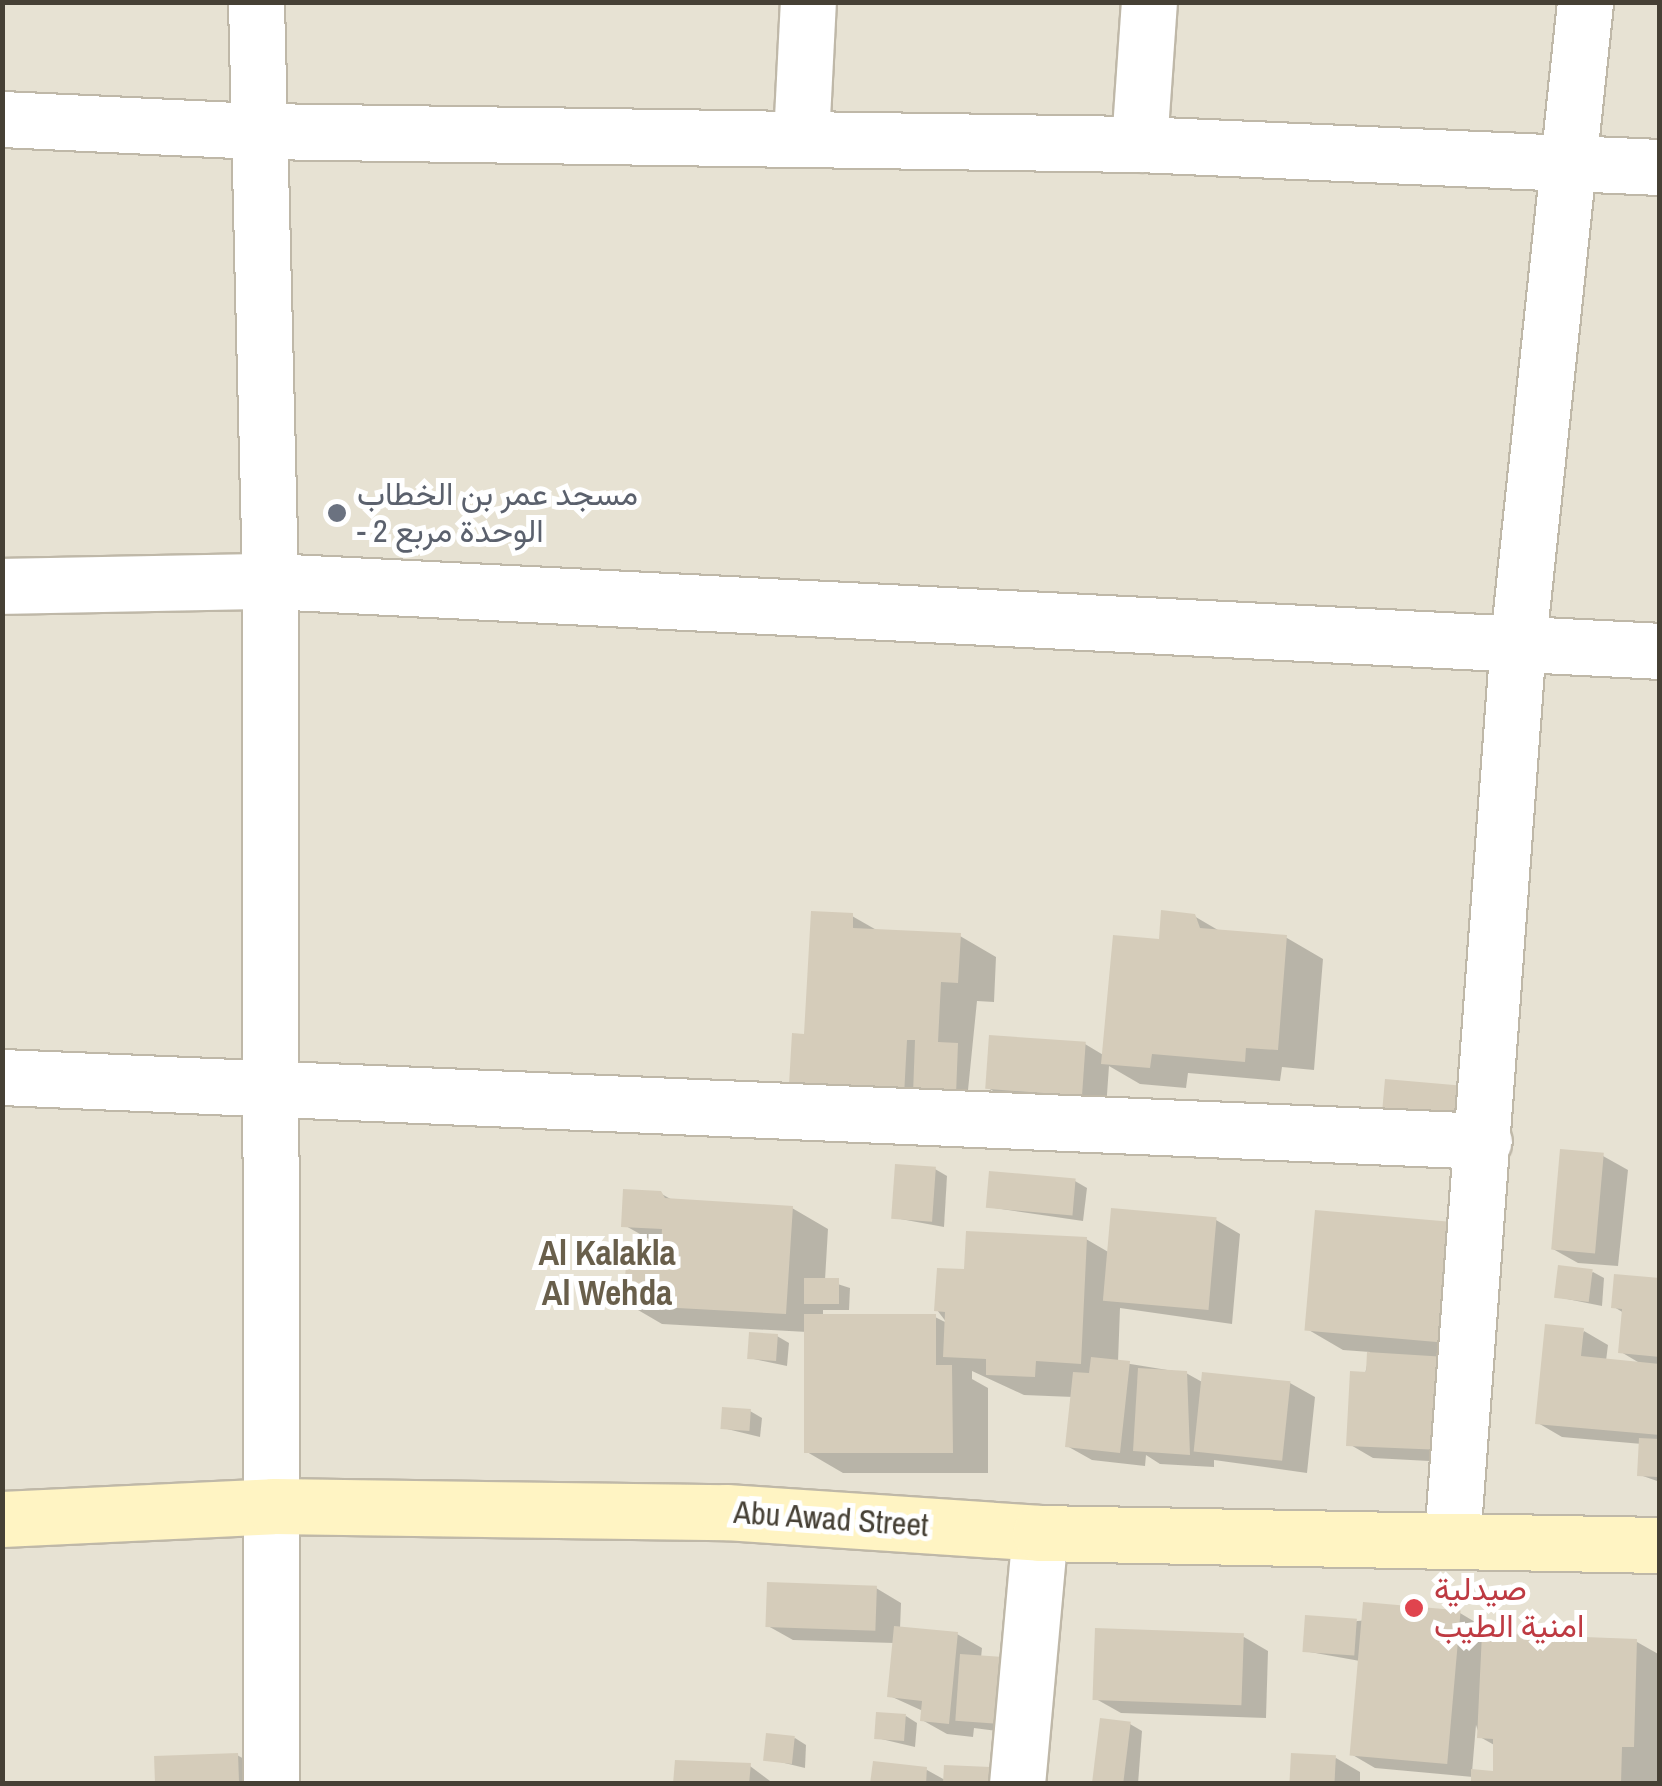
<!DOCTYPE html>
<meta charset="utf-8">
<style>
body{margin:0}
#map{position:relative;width:1662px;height:1786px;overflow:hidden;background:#f3f0e5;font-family:"Archivo Narrow",Vazirmatn,sans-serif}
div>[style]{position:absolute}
.residential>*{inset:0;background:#e7e2d3;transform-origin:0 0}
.shadow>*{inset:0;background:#0003}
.building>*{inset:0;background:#d5ccba;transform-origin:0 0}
.roads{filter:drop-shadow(2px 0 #bfb8a8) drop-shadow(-2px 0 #bfb8a8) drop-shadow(0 2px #bfb8a8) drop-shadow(0 -2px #bfb8a8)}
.street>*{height:55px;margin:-27.5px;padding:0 27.5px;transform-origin:27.5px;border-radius:27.5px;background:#fff}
.secondary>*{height:55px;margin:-27.5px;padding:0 27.5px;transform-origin:27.5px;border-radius:27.5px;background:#fff4c3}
.dots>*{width:28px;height:28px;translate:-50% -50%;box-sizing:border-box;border:5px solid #fff;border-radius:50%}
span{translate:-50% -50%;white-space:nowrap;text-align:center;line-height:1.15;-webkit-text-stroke:10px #fff;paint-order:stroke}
.worship-label{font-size:32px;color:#5b616d}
.left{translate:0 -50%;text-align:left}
.street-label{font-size:32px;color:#464035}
.health-label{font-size:32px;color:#be3a42}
.neighbourhood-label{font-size:35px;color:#695f4b;font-weight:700}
.frame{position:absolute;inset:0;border:5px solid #464035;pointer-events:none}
</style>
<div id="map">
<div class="residential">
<i style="left:3px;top:3px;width:1656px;height:1780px"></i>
</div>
<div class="shadow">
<i style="clip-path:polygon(852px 916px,880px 932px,960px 936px,996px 957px,994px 1002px,977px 1001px,967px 1100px,939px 1116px,807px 1037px)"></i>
<i style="clip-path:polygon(1194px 916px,1223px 933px,1287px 938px,1323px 959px,1314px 1070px,1282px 1067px,1280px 1081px,1188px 1073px,1186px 1088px,1140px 1084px,1109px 1066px,1106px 1109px,1012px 1102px,988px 1088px,1085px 1044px,1105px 1056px,1162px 941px)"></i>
<i style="clip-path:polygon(1603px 1156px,1628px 1170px,1618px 1266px,1578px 1263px,1553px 1249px)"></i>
<i style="clip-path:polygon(935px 1169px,947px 1176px,944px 1227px,895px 1218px)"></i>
<i style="clip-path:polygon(1075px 1181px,1087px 1188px,1083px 1221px,988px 1207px)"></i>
<i style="clip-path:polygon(660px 1193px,674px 1201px,792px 1208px,828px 1229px,825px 1280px,850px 1288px,849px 1310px,823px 1310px,823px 1316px,935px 1317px,947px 1323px,937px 1310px,966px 1271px,1086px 1239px,1110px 1253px,1216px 1220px,1240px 1234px,1232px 1324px,1120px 1308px,1118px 1362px,1186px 1373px,1204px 1383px,1290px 1383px,1315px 1397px,1307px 1473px,1214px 1460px,1214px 1467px,1160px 1464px,1146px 1455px,1145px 1466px,1092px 1460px,1067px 1446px,1073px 1397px,1024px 1395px,972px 1371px,972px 1379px,988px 1388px,988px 1473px,843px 1473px,807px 1452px,807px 1332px,662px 1324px,626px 1303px,662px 1270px,663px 1247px,624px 1225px)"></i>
<i style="clip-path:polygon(1317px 1213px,1482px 1362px,1467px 1463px,1373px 1458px,1349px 1444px,1370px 1352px,1343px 1350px,1307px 1329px)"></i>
<i style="clip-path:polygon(1593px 1272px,1604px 1278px,1602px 1306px,1557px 1297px)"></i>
<i style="clip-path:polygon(1660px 1281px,1660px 1482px,1640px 1475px,1642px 1444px,1562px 1437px,1538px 1423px,1584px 1331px,1608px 1345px,1606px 1361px,1643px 1365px,1621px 1352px,1624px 1313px,1614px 1307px)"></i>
<i style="clip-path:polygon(777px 1336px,789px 1343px,787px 1366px,749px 1358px)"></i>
<i style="clip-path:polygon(750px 1411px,762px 1418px,760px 1437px,723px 1428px)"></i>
<i style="clip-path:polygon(876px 1588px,901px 1603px,900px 1629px,957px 1634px,982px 1648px,981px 1658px,1043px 1737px,974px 1728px,973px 1737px,947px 1734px,922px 1720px,923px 1711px,890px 1696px,894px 1643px,793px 1640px,768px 1626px)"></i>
<i style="clip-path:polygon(evenodd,1460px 1613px,1485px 1628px,1484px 1635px,1637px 1642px,1660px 1655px,1657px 1784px,1473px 1784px,1473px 1777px,1375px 1768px,1351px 1754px,1360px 1661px,1304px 1651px,1357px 1621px,1460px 1613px,1476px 1725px,1480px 1737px,1496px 1746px,1496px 1773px,1472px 1772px,1476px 1725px)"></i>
<i style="clip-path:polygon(1244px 1637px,1268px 1651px,1266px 1718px,1121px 1713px,1096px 1699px)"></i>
<i style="clip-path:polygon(906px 1716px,917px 1723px,915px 1747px,877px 1738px)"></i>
<i style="clip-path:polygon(1130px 1724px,1142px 1731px,1138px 1784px,1097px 1784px)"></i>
<i style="clip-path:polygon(795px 1738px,806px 1745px,805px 1768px,768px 1759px)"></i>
<i style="clip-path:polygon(237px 1755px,262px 1769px,262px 1784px,157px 1784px)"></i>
<i style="clip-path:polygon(1336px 1758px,1360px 1772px,1360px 1784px,1292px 1784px)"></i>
<i style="clip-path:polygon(750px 1766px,774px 1784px,676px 1784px)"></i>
<i style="clip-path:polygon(927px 1770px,945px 1780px,1035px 1784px,873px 1784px)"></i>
</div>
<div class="building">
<i style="clip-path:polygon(1161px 910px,1195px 914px,1200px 928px,1287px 935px,1278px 1050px,1246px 1048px,1245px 1062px,1152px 1054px,1150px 1068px,1101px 1064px,1113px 935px,1159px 939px)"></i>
<i style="clip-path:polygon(811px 911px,853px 913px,853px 928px,961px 933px,958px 983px,941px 982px,938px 1042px,958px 1043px,956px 1095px,913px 1094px,915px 1040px,907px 1040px,904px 1096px,789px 1085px,792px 1033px,804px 1034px)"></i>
<i style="left:989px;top:1035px;width:97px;height:54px;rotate:4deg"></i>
<i style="left:1385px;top:1079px;width:95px;height:39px;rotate:5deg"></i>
<i style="left:1560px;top:1149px;width:44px;height:101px;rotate:5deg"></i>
<i style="left:895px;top:1164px;width:41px;height:55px;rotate:4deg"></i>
<i style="left:989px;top:1171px;width:87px;height:37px;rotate:5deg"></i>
<i style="clip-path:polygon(623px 1189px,661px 1191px,665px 1198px,793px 1206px,786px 1314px,623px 1305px,626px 1265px,660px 1267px,662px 1229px,621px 1227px)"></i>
<i style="left:1111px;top:1208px;width:106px;height:93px;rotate:5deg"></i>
<i style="left:1315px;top:1210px;width:144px;height:121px;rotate:5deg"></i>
<i style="clip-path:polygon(966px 1231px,1087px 1237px,1081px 1364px,1036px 1361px,1035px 1377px,986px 1375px,986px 1359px,943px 1357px,945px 1312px,934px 1311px,937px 1268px,964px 1269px)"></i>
<i style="left:1558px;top:1265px;width:35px;height:33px;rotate:7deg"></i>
<i style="clip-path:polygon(1614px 1274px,1660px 1278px,1660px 1357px,1618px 1353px,1622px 1309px,1611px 1308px)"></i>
<i style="left:804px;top:1278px;width:35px;height:26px"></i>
<i style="clip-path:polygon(804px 1314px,936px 1314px,936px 1365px,952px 1365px,953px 1453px,804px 1453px)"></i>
<i style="clip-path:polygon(1545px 1324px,1584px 1328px,1581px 1356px,1660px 1364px,1660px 1435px,1535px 1424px)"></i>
<i style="left:749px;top:1332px;width:29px;height:27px;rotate:4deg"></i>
<i style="clip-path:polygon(1367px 1352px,1447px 1357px,1443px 1450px,1346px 1446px,1350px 1371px,1366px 1372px)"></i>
<i style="clip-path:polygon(1091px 1357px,1130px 1361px,1120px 1453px,1065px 1447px,1073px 1372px,1089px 1373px)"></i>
<i style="clip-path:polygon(1138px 1368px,1187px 1371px,1190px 1455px,1133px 1451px)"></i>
<i style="left:1202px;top:1372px;width:89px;height:80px;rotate:6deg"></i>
<i style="left:722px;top:1407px;width:29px;height:22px;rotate:4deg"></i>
<i style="left:1639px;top:1438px;width:21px;height:38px;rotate:3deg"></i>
<i style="left:767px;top:1582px;width:110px;height:45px;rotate:2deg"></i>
<i style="left:1363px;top:1602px;width:98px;height:154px;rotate:5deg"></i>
<i style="left:1305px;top:1615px;width:52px;height:37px;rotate:4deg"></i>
<i style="clip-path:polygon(894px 1626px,958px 1632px,949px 1724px,920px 1721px,922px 1701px,887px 1697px)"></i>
<i style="left:1095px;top:1628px;width:149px;height:72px;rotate:2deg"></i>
<i style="clip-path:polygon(1482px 1633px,1637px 1639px,1634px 1747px,1622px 1747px,1621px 1784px,1471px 1784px,1471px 1769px,1493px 1771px,1493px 1739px,1477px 1738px)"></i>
<i style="left:960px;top:1654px;width:63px;height:67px;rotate:4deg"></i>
<i style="left:876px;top:1712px;width:30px;height:27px;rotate:4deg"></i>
<i style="left:1100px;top:1718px;width:31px;height:66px;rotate:7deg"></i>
<i style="left:766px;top:1733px;width:29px;height:28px;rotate:6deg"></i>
<i style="left:238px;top:1753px;width:31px;height:84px;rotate:88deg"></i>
<i style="left:1291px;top:1753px;width:45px;height:31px;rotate:3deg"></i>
<i style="clip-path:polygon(675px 1760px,751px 1763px,749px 1784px,673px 1784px)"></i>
<i style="clip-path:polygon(873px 1761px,927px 1767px,926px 1784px,870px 1784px)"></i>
<i style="clip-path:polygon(944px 1765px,1014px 1768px,1013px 1784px,943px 1784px)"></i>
</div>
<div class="roads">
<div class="street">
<i style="left:256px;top:2px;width:579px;rotate:88.61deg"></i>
<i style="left:270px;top:581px;width:1203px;rotate:89.95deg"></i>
<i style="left:2px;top:119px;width:258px;rotate:2.7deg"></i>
<i style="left:260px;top:131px;width:879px;rotate:0.85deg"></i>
<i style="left:1139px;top:144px;width:522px;rotate:2.53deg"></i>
<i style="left:801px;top:138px;width:136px;rotate:-87.1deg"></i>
<i style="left:1139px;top:144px;width:142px;rotate:-86deg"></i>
<i style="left:2px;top:586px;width:268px;rotate:-1.1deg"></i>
<i style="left:270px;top:581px;width:1392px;rotate:2.88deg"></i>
<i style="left:2px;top:1077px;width:1483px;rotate:2.47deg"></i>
<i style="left:1452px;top:1540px;width:901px;rotate:-85.8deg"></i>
<i style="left:1518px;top:641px;width:643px;rotate:-84.01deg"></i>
<i style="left:1017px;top:1784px;width:252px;rotate:-84.8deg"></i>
</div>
<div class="secondary">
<i style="left:2px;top:1519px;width:271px;rotate:-2.7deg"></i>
<i style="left:273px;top:1506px;width:453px;rotate:0.8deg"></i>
<i style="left:726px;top:1512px;width:315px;rotate:3.8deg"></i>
<i style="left:1040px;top:1533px;width:620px;rotate:1.11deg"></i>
</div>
</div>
<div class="dots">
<i style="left:337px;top:513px;background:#6b7280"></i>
<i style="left:1414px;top:1608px;background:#e0444e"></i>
</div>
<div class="worship-label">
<span class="left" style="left:357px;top:513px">مسجد عمر بن الخطاب<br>- الوحدة مربع 2</span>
</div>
<div class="street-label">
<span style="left:831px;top:1519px;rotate:4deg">Abu Awad Street</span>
</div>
<div class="health-label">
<span class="left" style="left:1434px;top:1608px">صيدلية<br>امنية الطيب</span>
</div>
<div class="neighbourhood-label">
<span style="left:607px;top:1273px">Al Kalakla<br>Al Wehda</span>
</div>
<div class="frame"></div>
</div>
